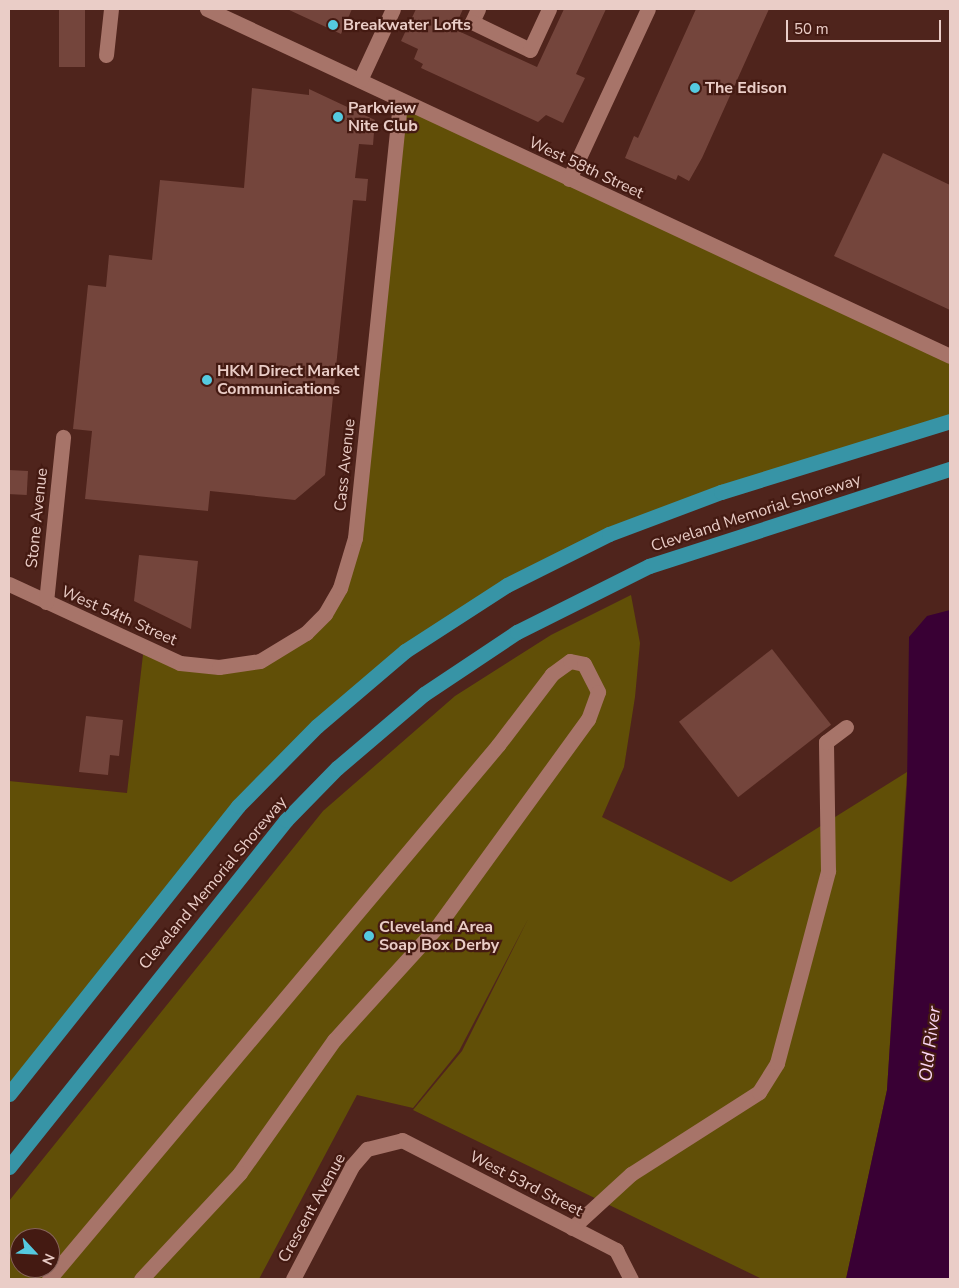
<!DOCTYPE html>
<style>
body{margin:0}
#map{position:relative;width:959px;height:1288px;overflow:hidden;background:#4f241c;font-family:"Nunito Sans",sans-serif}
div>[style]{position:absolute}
.green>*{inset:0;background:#614f07}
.water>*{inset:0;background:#390034}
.building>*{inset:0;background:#74453c;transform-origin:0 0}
.minor>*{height:15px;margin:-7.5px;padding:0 7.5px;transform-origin:7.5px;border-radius:7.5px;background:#a77469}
.highway>*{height:15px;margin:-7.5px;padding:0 7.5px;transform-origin:7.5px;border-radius:7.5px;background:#3794a6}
.dots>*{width:14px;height:14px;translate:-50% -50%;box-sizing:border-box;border:2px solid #441a12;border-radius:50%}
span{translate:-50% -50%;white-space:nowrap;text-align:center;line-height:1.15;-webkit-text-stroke:4.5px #441a12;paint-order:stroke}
.poi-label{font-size:16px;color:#eacdc7;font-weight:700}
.left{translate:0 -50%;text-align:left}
.street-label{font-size:16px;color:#eacdc7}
.water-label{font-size:18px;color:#fad5f3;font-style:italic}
.frame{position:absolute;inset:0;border:10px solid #eacdc7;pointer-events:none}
.north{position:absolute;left:10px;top:1228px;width:50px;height:50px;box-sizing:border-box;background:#441a12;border:1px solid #86625a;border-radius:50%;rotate:115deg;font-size:14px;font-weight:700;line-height:20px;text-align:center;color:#eacdc7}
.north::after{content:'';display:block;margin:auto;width:18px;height:22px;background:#55cae0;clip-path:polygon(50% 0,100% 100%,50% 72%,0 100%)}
.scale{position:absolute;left:786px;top:20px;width:155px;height:22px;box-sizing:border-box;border:2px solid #eacdc7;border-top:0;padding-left:6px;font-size:15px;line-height:18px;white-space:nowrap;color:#eacdc7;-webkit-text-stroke:4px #441a12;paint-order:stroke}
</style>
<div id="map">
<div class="green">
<i style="clip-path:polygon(400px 103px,950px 356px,950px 421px,684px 504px,438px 628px,265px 776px,9px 1094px,9px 781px,127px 793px,144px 646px,180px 663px,260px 661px,325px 614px,355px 538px)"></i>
<i style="clip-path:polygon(evenodd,631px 595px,640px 643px,635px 697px,624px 767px,602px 817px,731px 882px,907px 772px,887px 1090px,846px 1279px,762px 1279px,413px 1110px,462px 1051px,528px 919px,459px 1051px,413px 1108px,357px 1095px,259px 1279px,9px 1279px,9px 1201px,323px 811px,455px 696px,551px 635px,631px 595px,20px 1238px,50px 1238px,50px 1268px,20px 1268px,20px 1238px)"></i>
</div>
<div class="water">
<i style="clip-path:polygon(950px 610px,950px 1279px,846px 1279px,887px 1090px,907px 785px,909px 637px,927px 616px)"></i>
</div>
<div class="building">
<i style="left:59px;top:9px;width:26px;height:58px"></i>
<i style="clip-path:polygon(287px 9px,352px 9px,341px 34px)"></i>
<i style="clip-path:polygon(416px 9px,463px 9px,454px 29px,537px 67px,564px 9px,606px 9px,576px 74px,585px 78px,563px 123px,546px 115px,538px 122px,421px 68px,423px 64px,414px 59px,418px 49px,401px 41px)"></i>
<i style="clip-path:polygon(696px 9px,769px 9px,702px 158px,689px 181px,678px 175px,676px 180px,625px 158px,634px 136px,638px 138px)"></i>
<i style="clip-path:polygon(252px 88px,309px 95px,309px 89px,375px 120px,373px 145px,359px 144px,355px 178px,368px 179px,366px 201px,353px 200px,325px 475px,295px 500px,210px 491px,208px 511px,85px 499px,92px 431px,73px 429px,88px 285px,106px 287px,109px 255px,152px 260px,160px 180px,244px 188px)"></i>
<i style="clip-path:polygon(883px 153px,950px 185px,950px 310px,834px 256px)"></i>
<i style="left:9px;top:470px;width:19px;height:24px;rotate:3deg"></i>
<i style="clip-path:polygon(139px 555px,198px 561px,191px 629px,134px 601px)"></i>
<i style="left:772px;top:649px;width:96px;height:118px;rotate:52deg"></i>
<i style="clip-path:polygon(86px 716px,123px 720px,119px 756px,110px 755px,108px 775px,79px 772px)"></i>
</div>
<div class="minor">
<i style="left:207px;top:9px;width:820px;rotate:25.03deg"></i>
<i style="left:478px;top:9px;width:14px;rotate:115deg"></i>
<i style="left:472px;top:22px;width:64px;rotate:25.8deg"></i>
<i style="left:530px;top:50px;width:45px;rotate:-65.1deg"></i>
<i style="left:106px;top:55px;width:46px;rotate:-83.8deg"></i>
<i style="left:360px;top:80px;width:78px;rotate:-65.1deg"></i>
<i style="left:569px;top:179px;width:187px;rotate:-65.1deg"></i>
<i style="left:9px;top:584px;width:188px;rotate:24.8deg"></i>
<i style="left:180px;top:663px;width:39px;rotate:6deg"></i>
<i style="left:219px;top:667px;width:41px;rotate:-8.3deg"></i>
<i style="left:260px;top:661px;width:54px;rotate:-31.3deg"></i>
<i style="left:306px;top:633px;width:27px;rotate:-45deg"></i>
<i style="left:325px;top:614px;width:30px;rotate:-60deg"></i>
<i style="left:340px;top:588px;width:52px;rotate:-73.3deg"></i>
<i style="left:355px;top:538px;width:437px;rotate:-84.1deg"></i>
<i style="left:46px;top:602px;width:166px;rotate:-84.1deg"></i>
<i style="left:572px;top:1228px;width:80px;rotate:-42.5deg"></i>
<i style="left:631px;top:1174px;width:152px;rotate:-32.6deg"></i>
<i style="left:759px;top:1092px;width:34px;rotate:-58deg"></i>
<i style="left:777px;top:1063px;width:199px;rotate:-75.1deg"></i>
<i style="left:828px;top:871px;width:129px;rotate:-90.9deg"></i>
<i style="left:826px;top:742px;width:25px;rotate:-37deg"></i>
<i style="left:49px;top:1279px;width:698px;rotate:-49.94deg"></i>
<i style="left:498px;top:745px;width:89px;rotate:-52.7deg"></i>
<i style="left:552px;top:674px;width:22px;rotate:-36deg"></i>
<i style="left:570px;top:661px;width:14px;rotate:12deg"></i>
<i style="left:584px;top:664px;width:31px;rotate:63deg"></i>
<i style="left:598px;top:692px;width:29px;rotate:110deg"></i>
<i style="left:588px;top:719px;width:258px;rotate:126deg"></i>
<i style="left:436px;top:928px;width:151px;rotate:132.3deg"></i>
<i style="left:334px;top:1040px;width:163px;rotate:125.3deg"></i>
<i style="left:240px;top:1173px;width:145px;rotate:133deg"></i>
<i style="left:293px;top:1279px;width:127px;rotate:-62.4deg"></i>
<i style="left:352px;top:1166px;width:23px;rotate:-49deg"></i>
<i style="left:367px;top:1149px;width:36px;rotate:-14deg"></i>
<i style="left:402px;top:1140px;width:241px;rotate:27.2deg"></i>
<i style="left:616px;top:1250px;width:33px;rotate:63deg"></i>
</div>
<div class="highway">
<i style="left:9px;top:1094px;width:368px;rotate:-51.5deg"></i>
<i style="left:238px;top:806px;width:112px;rotate:-45.4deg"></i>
<i style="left:317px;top:726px;width:116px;rotate:-40.4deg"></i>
<i style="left:405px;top:651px;width:121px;rotate:-32.9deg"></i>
<i style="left:507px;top:585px;width:114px;rotate:-26.6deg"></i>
<i style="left:609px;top:534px;width:120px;rotate:-20.6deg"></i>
<i style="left:721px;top:492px;width:240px;rotate:-17.2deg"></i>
<i style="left:9px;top:1167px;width:444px;rotate:-51.4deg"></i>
<i style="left:286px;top:820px;width:73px;rotate:-45.6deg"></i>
<i style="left:337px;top:768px;width:114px;rotate:-40.4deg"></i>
<i style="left:424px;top:694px;width:112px;rotate:-33.7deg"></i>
<i style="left:517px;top:632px;width:148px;rotate:-26.6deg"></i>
<i style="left:649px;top:566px;width:316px;rotate:-17.9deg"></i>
</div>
<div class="dots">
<i style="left:333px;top:25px;background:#55cae0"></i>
<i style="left:695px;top:88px;background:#55cae0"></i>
<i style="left:338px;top:117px;background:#55cae0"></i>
<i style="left:207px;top:380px;background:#55cae0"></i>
<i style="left:369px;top:936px;background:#55cae0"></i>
</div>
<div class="poi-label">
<span class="left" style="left:343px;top:25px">Breakwater Lofts</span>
<span class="left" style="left:705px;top:88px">The Edison</span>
<span class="left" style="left:348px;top:117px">Parkview<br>Nite Club</span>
<span class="left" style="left:217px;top:380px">HKM Direct Market<br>Communications</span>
<span class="left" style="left:379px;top:936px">Cleveland Area<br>Soap Box Derby</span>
</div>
<div class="street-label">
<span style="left:586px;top:168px;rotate:25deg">West 58th Street</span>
<span style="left:345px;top:465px;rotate:-84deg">Cass Avenue</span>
<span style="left:756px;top:513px;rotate:-18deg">Cleveland Memorial Shoreway</span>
<span style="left:37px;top:518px;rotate:-84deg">Stone Avenue</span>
<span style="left:119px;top:616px;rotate:24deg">West 54th Street</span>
<span style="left:213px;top:883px;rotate:-50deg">Cleveland Memorial Shoreway</span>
<span style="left:526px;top:1184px;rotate:27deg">West 53rd Street</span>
<span style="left:312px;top:1208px;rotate:-61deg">Crescent Avenue</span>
</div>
<div class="water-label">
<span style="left:930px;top:1044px;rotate:-83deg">Old River</span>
</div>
<div class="frame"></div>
<div class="north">N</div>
<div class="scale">50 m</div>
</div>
